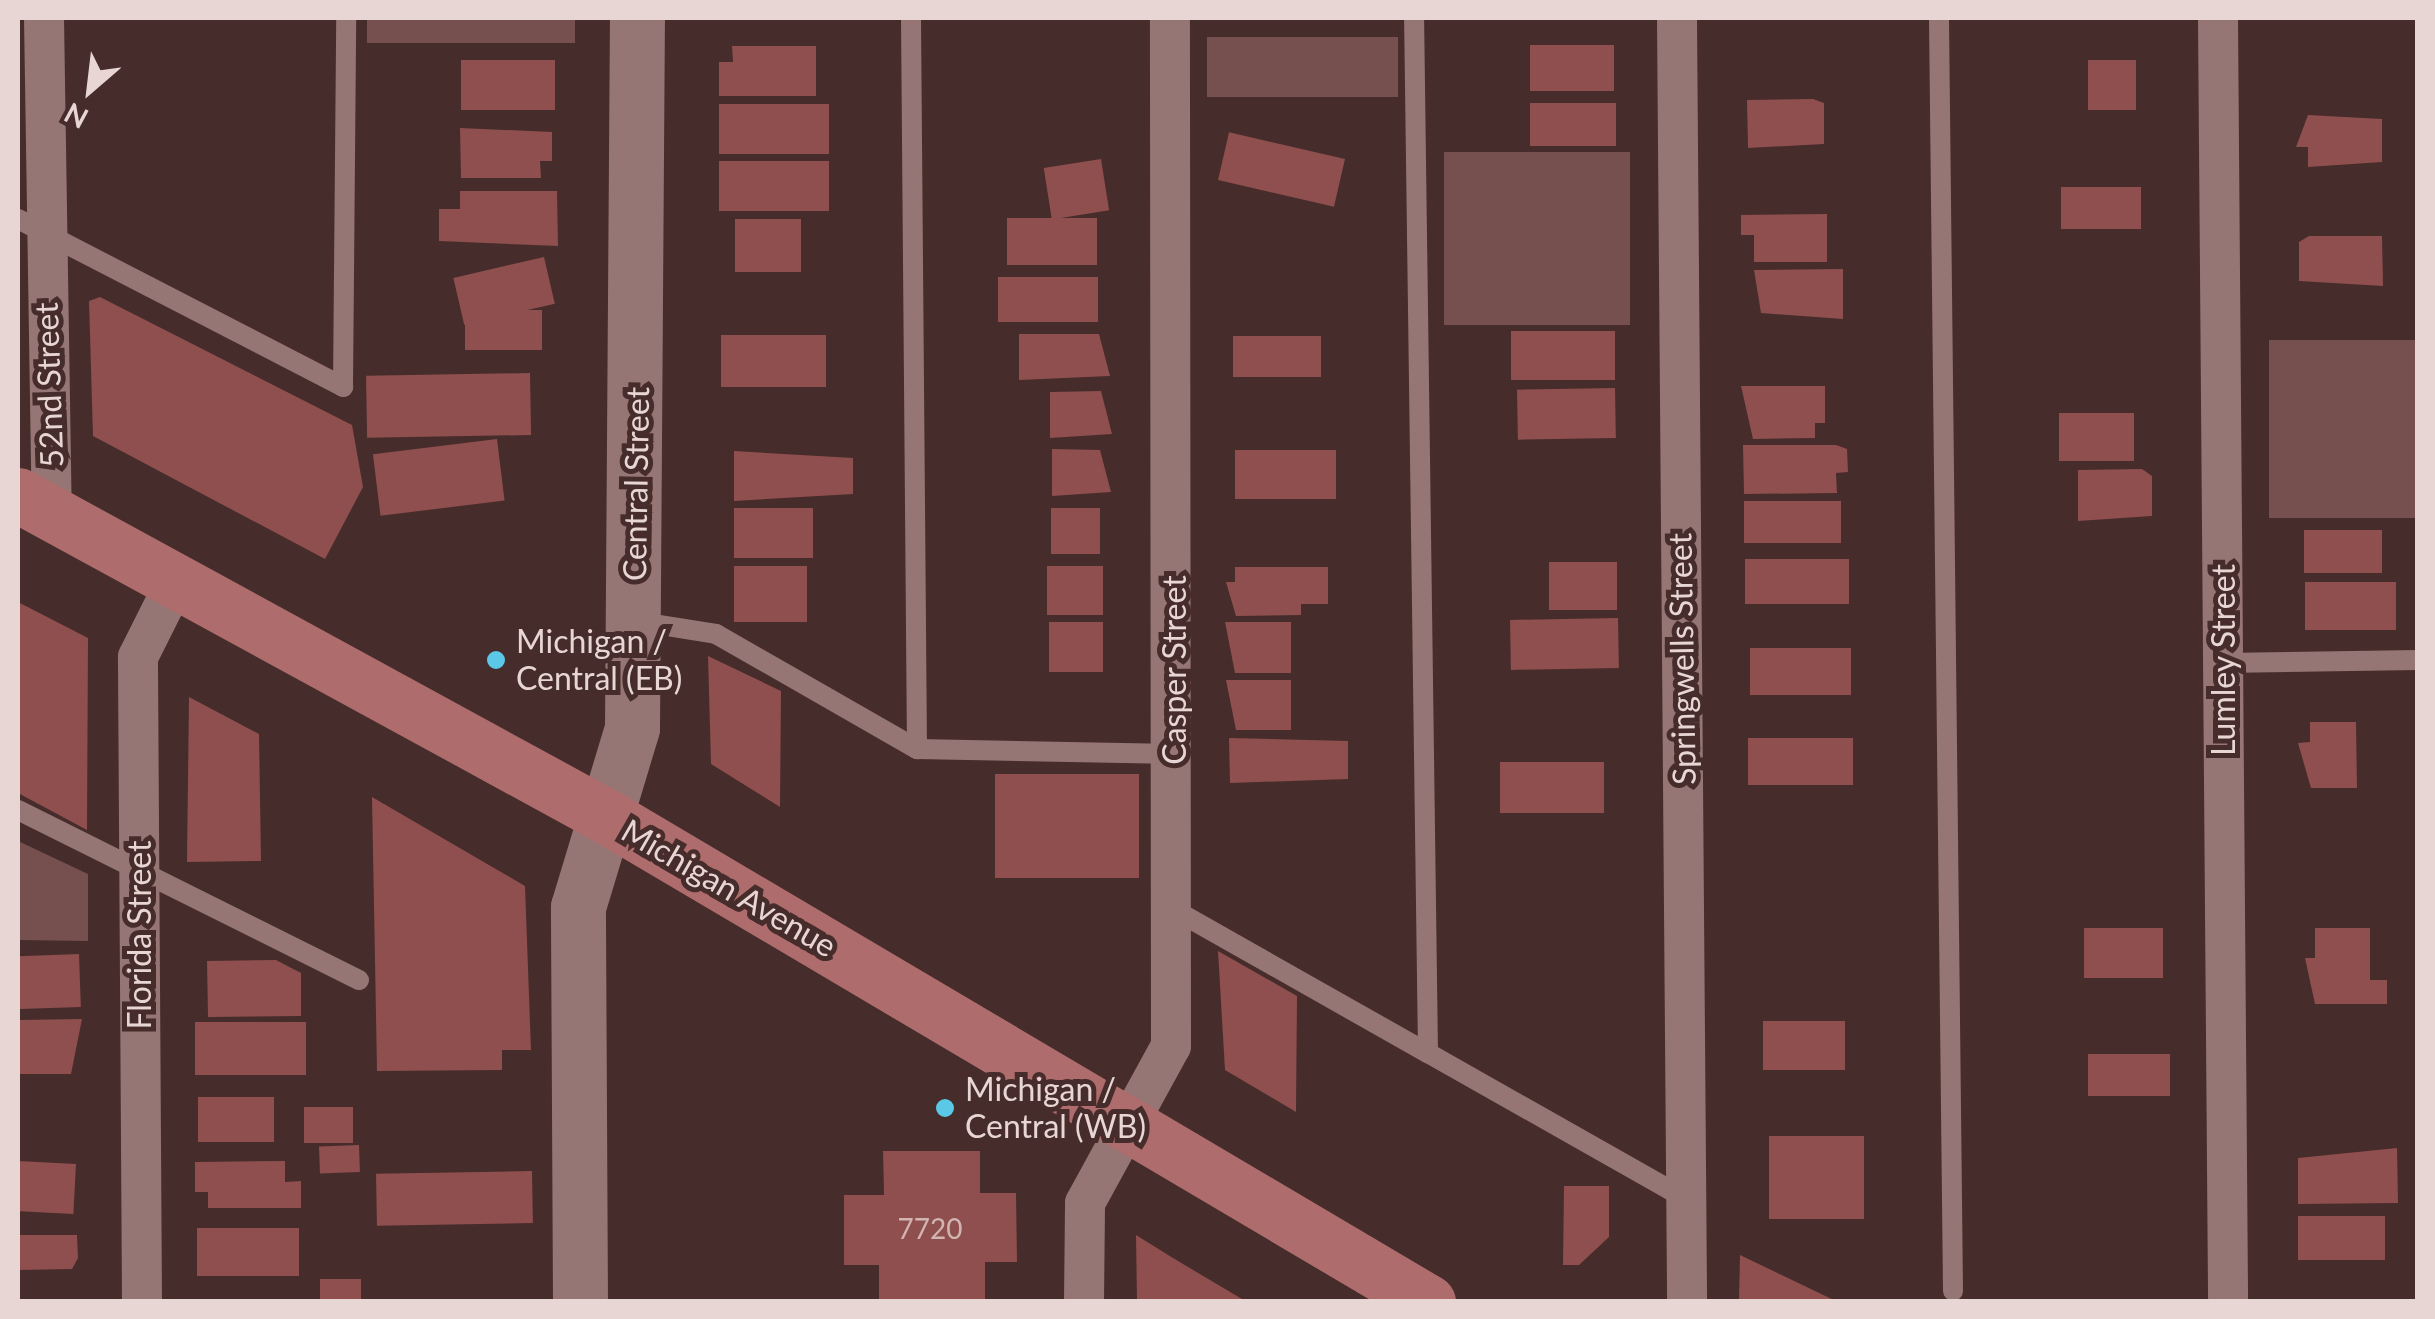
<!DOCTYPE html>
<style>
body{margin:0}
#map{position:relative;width:2435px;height:1319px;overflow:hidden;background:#462c2b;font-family:Lato,sans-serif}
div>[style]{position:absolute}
.green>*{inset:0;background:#76504e;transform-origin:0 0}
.building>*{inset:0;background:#8e4f4e;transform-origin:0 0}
.lane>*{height:20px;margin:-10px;padding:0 10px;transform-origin:10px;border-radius:10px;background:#957674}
.street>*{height:40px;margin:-20px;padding:0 20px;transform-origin:20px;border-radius:20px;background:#957674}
.secondary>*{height:55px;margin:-27.5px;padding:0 27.5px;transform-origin:27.5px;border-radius:27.5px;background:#957674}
.primary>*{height:55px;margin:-27.5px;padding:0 27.5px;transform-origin:27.5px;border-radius:27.5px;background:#ae6d6c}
.dots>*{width:28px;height:28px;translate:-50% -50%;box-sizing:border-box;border:5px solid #462c2b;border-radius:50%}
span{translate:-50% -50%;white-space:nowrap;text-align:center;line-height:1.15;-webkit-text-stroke:10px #462c2b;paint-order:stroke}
.number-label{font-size:28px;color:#d2b4b3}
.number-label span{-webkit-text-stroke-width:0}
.street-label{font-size:32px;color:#e8d6d5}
.poi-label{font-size:32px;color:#e8d6d5}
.left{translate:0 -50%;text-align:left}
.frame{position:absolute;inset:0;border:20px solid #e8d6d5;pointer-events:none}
.north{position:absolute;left:40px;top:40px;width:100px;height:100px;-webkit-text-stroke:8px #462c2b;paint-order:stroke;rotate:208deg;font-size:28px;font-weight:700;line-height:40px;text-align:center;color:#e8d6d5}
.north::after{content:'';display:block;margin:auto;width:35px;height:45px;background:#e8d6d5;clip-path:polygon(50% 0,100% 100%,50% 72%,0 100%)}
</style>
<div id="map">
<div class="green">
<i style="left:367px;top:18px;width:208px;height:25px"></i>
<i style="left:1398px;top:37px;width:60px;height:191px;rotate:90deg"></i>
<i style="left:1630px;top:152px;width:173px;height:186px;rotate:90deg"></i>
<i style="left:2269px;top:340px;width:148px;height:178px"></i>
<i style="clip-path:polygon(18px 841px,88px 874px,88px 941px,18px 940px)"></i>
</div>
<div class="building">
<i style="left:1530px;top:45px;width:84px;height:46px"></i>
<i style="clip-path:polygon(732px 46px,816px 46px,816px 96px,719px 96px,719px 62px,733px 62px)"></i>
<i style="left:461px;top:60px;width:94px;height:50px"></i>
<i style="left:2088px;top:60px;width:48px;height:50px"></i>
<i style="clip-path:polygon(1813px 99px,1824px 103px,1824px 144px,1748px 148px,1747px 100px)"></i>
<i style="left:1616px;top:103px;width:43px;height:86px;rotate:90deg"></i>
<i style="left:829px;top:104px;width:50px;height:110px;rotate:90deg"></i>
<i style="clip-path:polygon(2308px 115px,2382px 119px,2382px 162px,2308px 167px,2308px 147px,2296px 147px)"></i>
<i style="clip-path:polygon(460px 128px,552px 132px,552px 161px,540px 161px,541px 178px,461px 178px)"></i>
<i style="left:1101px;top:159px;width:52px;height:58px;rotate:81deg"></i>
<i style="left:1345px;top:159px;width:49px;height:119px;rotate:103deg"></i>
<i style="left:719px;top:161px;width:110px;height:50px"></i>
<i style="left:2061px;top:187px;width:80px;height:42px"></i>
<i style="clip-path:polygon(460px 191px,557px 191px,558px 246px,439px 241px,439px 209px,460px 209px)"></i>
<i style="clip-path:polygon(1827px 214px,1827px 262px,1754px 262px,1754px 235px,1741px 235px,1741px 215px)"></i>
<i style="left:1007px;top:218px;width:90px;height:47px"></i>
<i style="left:735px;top:219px;width:66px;height:53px"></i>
<i style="clip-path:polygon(2309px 236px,2382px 236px,2383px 286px,2299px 281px,2299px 242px)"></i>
<i style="left:544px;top:257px;width:48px;height:93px;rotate:77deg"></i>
<i style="clip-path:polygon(1843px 269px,1843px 319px,1761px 313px,1754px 270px)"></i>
<i style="left:1098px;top:277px;width:45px;height:100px;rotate:90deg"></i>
<i style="clip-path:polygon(100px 297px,352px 425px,363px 487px,325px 559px,93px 436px,89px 301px)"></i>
<i style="left:465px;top:310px;width:77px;height:40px"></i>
<i style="left:1511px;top:331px;width:104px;height:49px"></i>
<i style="clip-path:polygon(1019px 334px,1099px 334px,1110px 376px,1019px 380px)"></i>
<i style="left:721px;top:335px;width:105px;height:52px"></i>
<i style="left:1233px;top:336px;width:88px;height:41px"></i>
<i style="left:530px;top:373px;width:62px;height:164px;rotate:89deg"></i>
<i style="clip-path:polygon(1741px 386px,1825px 386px,1825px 423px,1815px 423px,1815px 438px,1753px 439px)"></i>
<i style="left:1615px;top:388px;width:50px;height:98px;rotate:89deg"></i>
<i style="clip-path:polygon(1101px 391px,1112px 434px,1050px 438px,1050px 392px)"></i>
<i style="left:2059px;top:413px;width:75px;height:48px"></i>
<i style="left:497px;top:439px;width:62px;height:125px;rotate:83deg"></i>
<i style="clip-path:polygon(1743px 445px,1836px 445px,1847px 449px,1848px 472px,1836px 473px,1837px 493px,1744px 494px)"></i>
<i style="clip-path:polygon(1052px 449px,1100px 450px,1111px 492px,1052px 496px)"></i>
<i style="left:1336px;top:450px;width:49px;height:101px;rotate:90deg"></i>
<i style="clip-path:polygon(734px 451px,853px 458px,853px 494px,734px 501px)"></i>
<i style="clip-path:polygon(2142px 469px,2152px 476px,2152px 516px,2078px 521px,2078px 470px)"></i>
<i style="left:1744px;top:501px;width:97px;height:42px"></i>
<i style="left:813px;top:508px;width:50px;height:79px;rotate:90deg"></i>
<i style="left:1051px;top:508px;width:49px;height:46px"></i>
<i style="left:2304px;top:530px;width:78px;height:43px"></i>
<i style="left:1849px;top:559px;width:45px;height:104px;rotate:90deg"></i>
<i style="left:1549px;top:562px;width:68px;height:48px"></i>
<i style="left:734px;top:566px;width:73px;height:56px"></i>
<i style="left:1047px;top:566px;width:56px;height:49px"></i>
<i style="clip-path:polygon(1235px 567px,1328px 567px,1328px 604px,1301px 604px,1301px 615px,1236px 616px,1226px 582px,1235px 582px)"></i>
<i style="left:2305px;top:582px;width:91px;height:48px"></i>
<i style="clip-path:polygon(18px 602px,88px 638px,87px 830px,18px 793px)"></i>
<i style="left:1618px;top:618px;width:50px;height:108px;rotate:89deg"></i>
<i style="left:1103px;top:622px;width:50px;height:54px;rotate:90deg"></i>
<i style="clip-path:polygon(1225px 622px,1291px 622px,1291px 673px,1235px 673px)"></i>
<i style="left:1750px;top:648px;width:101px;height:47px"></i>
<i style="clip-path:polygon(708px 656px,781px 691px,780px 807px,711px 764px)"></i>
<i style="clip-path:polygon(1226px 680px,1291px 680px,1291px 730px,1236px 730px)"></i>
<i style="clip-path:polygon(189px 697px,259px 734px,261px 861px,187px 862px)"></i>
<i style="clip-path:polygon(2310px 722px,2356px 722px,2357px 788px,2311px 788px,2298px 743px,2310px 742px)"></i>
<i style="clip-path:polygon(1229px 738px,1348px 741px,1348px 779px,1230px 783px)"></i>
<i style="left:1853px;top:738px;width:47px;height:105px;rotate:90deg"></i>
<i style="left:1604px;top:762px;width:51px;height:104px;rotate:90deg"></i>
<i style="left:995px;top:774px;width:144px;height:104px"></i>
<i style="clip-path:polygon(372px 797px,525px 886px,531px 1050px,502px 1050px,502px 1070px,377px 1071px)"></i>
<i style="left:2084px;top:928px;width:79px;height:50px"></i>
<i style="clip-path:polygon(2315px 928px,2370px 928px,2370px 980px,2387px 980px,2387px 1004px,2315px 1004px,2305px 958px,2315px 958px)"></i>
<i style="clip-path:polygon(1218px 951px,1297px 996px,1296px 1112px,1225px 1070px)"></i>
<i style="left:79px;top:954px;width:53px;height:61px;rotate:88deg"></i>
<i style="clip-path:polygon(276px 960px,301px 973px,301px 1016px,208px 1017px,207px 961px)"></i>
<i style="clip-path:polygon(82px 1019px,71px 1074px,18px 1074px,18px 1020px)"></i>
<i style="left:1845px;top:1021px;width:49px;height:82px;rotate:90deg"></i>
<i style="left:195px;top:1022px;width:111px;height:53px"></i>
<i style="left:2088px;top:1054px;width:82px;height:42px"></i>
<i style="left:274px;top:1097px;width:45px;height:76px;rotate:90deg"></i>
<i style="left:304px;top:1107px;width:49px;height:36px"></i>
<i style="left:1769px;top:1136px;width:95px;height:83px"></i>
<i style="left:359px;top:1145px;width:27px;height:40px;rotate:88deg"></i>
<i style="clip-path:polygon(2397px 1148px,2398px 1203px,2298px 1204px,2298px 1158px)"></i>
<i style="clip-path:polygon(883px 1151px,980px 1151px,980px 1193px,1016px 1193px,1017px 1262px,985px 1262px,985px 1302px,879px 1302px,879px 1265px,844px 1265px,844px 1195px,884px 1195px)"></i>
<i style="clip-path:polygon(285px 1161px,285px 1182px,301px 1181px,301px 1208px,208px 1208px,208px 1192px,195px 1192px,195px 1162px)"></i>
<i style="left:76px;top:1164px;width:50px;height:58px;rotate:93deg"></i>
<i style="left:532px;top:1171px;width:52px;height:156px;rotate:89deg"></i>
<i style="clip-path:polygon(1564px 1186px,1609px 1186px,1609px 1237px,1579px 1265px,1563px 1265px)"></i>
<i style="left:2385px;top:1216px;width:44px;height:87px;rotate:90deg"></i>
<i style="left:197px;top:1228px;width:102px;height:48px"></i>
<i style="clip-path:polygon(18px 1235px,77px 1235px,78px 1258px,72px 1269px,18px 1270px)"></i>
<i style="clip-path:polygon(1136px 1235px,1173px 1258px,1247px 1302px,1137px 1302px)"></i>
<i style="clip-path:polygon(1740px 1255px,1838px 1302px,1739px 1302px)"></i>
<i style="left:361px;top:1279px;width:23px;height:41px;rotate:90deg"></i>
</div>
<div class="lane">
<i style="left:911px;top:18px;width:731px;rotate:89.53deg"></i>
<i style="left:1939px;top:18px;width:1273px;rotate:89.37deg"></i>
<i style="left:18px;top:219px;width:366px;rotate:27.3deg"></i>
<i style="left:343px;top:387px;width:369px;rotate:-89.5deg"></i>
<i style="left:635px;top:621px;width:82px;rotate:9.1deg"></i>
<i style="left:716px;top:634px;width:232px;rotate:29.8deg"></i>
<i style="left:917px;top:749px;width:258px;rotate:1.1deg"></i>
<i style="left:2223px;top:663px;width:195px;rotate:-0.9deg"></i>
<i style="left:18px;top:810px;width:381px;rotate:26.5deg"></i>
<i style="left:1173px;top:909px;width:293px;rotate:29.5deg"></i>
<i style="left:1428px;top:1053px;width:1035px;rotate:-90.77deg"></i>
<i style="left:1428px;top:1053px;width:296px;rotate:29.5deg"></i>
</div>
<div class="street">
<i style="left:44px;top:18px;width:495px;rotate:89.1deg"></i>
<i style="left:1677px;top:18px;width:1284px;rotate:89.55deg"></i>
<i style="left:2218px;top:18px;width:1284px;rotate:89.55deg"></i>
<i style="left:142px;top:1302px;width:645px;rotate:-90.36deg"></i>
<i style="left:138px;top:657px;width:87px;rotate:-63.4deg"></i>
<i style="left:1084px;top:1302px;width:99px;rotate:-89.4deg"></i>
<i style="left:1085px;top:1203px;width:179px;rotate:-61.3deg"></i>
<i style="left:1171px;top:1046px;width:1028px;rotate:-90.06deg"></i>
</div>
<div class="secondary">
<i style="left:580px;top:1302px;width:395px;rotate:-90.3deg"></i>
<i style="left:578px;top:907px;width:187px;rotate:-73.2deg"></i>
<i style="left:632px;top:728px;width:710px;rotate:-89.6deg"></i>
</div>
<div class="primary">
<i style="left:18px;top:495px;width:670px;rotate:28.63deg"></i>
<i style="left:606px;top:816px;width:955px;rotate:30.59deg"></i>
</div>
<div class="dots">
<i style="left:496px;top:660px;background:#5ac8e6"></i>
<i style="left:945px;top:1108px;background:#5ac8e6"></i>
</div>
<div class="number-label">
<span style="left:930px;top:1228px">7720</span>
</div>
<div class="street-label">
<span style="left:49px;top:385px;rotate:-92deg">52nd Street</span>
<span style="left:636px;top:484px;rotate:-89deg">Central Street</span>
<span style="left:1682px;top:659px;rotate:-91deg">Springwells Street</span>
<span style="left:2223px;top:660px;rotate:-90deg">Lumley Street</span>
<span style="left:1174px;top:670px;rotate:-90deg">Casper Street</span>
<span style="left:729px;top:888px;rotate:30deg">Michigan Avenue</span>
<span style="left:139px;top:935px;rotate:-90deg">Florida Street</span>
</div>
<div class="poi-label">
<span class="left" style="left:516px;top:660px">Michigan /<br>Central (EB)</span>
<span class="left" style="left:965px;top:1108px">Michigan /<br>Central (WB)</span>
</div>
<div class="frame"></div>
<div class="north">N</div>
</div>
